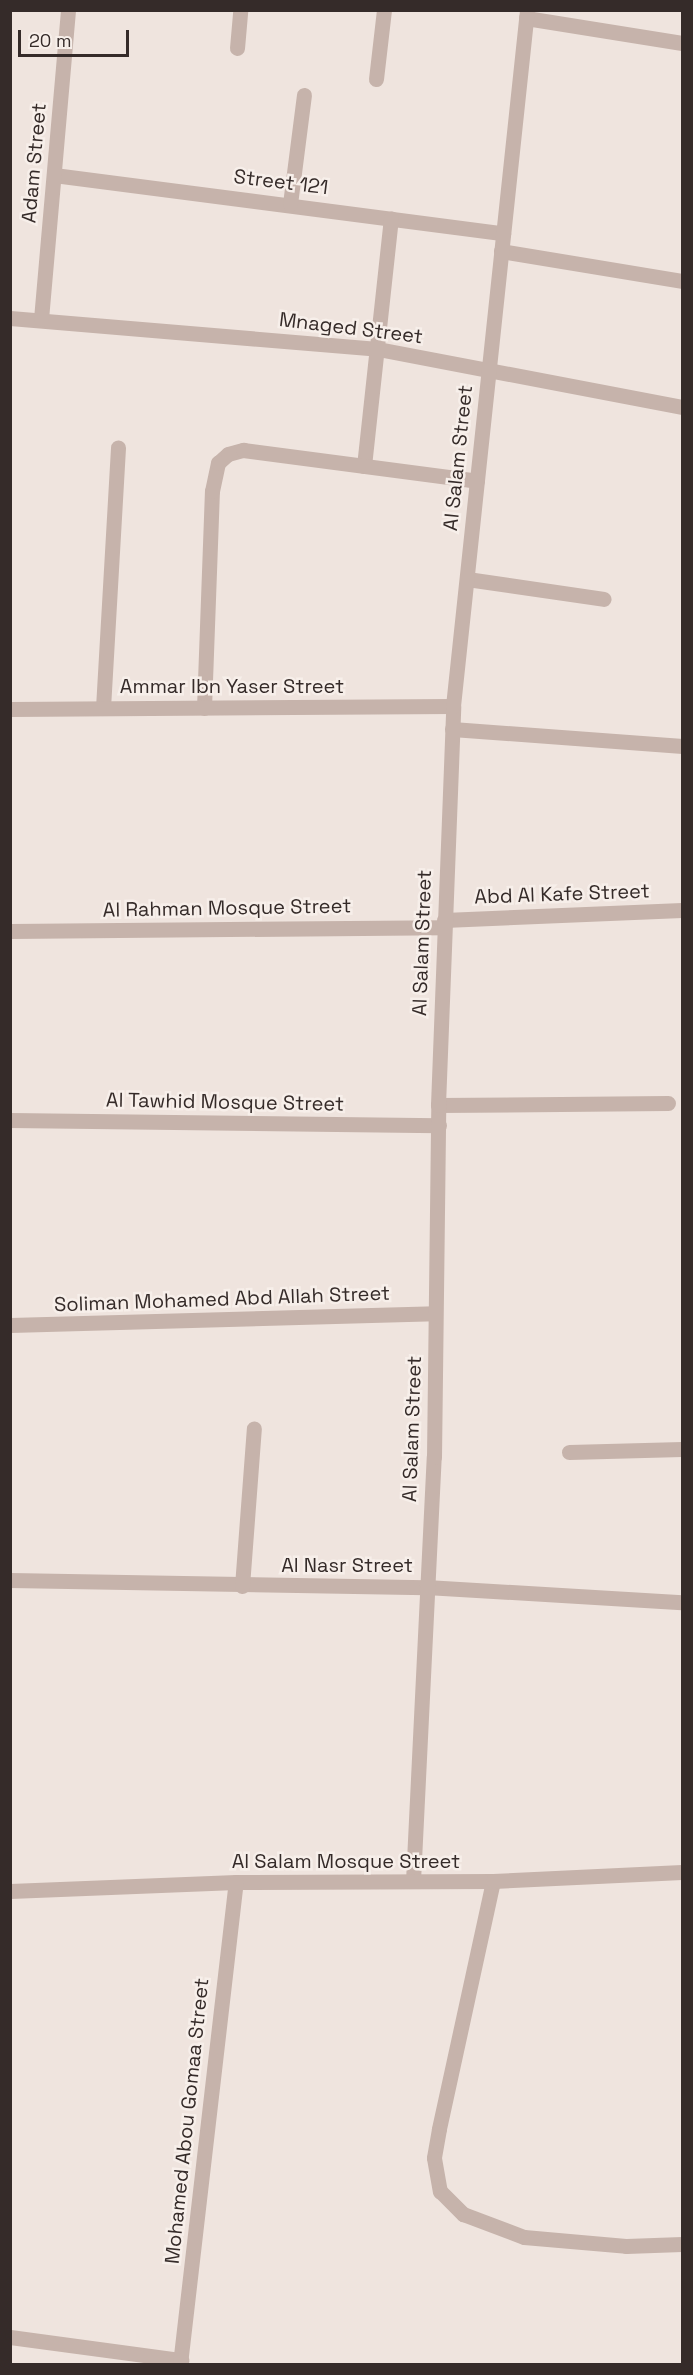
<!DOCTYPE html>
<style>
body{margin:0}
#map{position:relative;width:693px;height:2375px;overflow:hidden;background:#efe4de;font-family:"Space Grotesk",sans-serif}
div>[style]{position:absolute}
.minor>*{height:15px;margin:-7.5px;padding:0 7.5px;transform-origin:7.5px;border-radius:7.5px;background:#c6b3ab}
span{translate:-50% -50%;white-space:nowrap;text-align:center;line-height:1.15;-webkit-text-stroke:5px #f7efea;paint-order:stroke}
.street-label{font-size:20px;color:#352b29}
.frame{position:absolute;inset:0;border:12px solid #352b29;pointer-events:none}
.scale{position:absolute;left:18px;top:30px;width:111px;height:27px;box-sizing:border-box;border:3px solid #352b29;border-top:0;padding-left:8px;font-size:18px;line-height:21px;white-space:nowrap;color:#352b29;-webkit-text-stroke:4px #f7efea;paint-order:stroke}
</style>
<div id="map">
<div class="minor">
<i style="left:526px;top:18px;width:158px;rotate:9.1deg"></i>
<i style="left:237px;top:48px;width:38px;rotate:-85deg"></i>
<i style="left:376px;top:79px;width:69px;rotate:-83.4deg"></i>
<i style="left:54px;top:175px;width:453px;rotate:7.4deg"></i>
<i style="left:290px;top:204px;width:110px;rotate:-82.7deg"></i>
<i style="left:501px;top:251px;width:183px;rotate:9.4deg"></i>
<i style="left:10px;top:318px;width:369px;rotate:4.8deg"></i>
<i style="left:378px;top:349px;width:309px;rotate:10.8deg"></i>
<i style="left:41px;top:319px;width:310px;rotate:-85deg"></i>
<i style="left:364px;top:466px;width:249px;rotate:-83.8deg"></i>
<i style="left:467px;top:579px;width:138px;rotate:8.3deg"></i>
<i style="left:103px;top:708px;width:261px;rotate:-86.7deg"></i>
<i style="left:204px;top:708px;width:217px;rotate:-87.9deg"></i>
<i style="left:212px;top:491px;width:29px;rotate:-78deg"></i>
<i style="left:218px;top:463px;width:13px;rotate:-42deg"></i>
<i style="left:228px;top:454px;width:16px;rotate:-15deg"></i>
<i style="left:243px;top:450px;width:236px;rotate:7.5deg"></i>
<i style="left:10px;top:709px;width:443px;rotate:-0.4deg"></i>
<i style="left:452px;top:729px;width:231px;rotate:4.2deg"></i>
<i style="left:444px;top:920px;width:238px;rotate:-2.4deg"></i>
<i style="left:10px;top:931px;width:433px;rotate:-0.5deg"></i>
<i style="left:438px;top:1105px;width:230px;rotate:-0.5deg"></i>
<i style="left:10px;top:1120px;width:429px;rotate:0.7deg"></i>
<i style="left:10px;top:1325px;width:425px;rotate:-1.6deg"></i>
<i style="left:569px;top:1452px;width:113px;rotate:-1.5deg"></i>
<i style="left:10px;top:1580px;width:416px;rotate:1deg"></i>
<i style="left:426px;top:1587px;width:256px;rotate:3.4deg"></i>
<i style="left:242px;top:1586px;width:158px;rotate:-85.7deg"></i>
<i style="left:413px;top:1881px;width:425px;rotate:-87.2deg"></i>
<i style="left:434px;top:1457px;width:352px;rotate:-89.3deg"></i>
<i style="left:438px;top:1105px;width:399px;rotate:-87.8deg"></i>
<i style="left:453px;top:706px;width:700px;rotate:-83.93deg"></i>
<i style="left:493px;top:1881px;width:254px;rotate:102.3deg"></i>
<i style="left:439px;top:2129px;width:29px;rotate:100deg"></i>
<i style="left:434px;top:2158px;width:34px;rotate:80deg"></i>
<i style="left:440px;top:2191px;width:33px;rotate:45deg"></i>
<i style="left:463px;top:2214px;width:65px;rotate:20.7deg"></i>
<i style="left:524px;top:2237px;width:102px;rotate:5deg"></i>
<i style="left:626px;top:2246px;width:56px;rotate:-2deg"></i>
<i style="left:10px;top:1891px;width:226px;rotate:-2.3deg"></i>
<i style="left:236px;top:1882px;width:257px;rotate:-0.2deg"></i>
<i style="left:493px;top:1881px;width:189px;rotate:-2.7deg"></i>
<i style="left:10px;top:2337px;width:173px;rotate:7.7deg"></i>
<i style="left:180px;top:2364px;width:485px;rotate:-83.4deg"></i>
</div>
<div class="street-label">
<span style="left:34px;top:163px;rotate:-85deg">Adam Street</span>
<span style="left:281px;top:182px;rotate:7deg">Street 121</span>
<span style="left:351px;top:328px;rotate:7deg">Mnaged Street</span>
<span style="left:458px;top:458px;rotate:-84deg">Al Salam Street</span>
<span style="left:232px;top:686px">Ammar Ibn Yaser Street</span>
<span style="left:562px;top:894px;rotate:-2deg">Abd Al Kafe Street</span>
<span style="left:227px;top:908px;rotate:-1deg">Al Rahman Mosque Street</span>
<span style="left:422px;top:943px;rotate:-88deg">Al Salam Street</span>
<span style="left:225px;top:1102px;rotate:1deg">Al Tawhid Mosque Street</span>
<span style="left:222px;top:1299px;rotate:-2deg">Soliman Mohamed Abd Allah Street</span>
<span style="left:412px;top:1429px;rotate:-88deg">Al Salam Street</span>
<span style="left:347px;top:1565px">Al Nasr Street</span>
<span style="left:346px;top:1861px">Al Salam Mosque Street</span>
<span style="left:187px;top:2121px;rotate:-84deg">Mohamed Abou Gomaa Street</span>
</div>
<div class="frame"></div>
<div class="scale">20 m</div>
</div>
